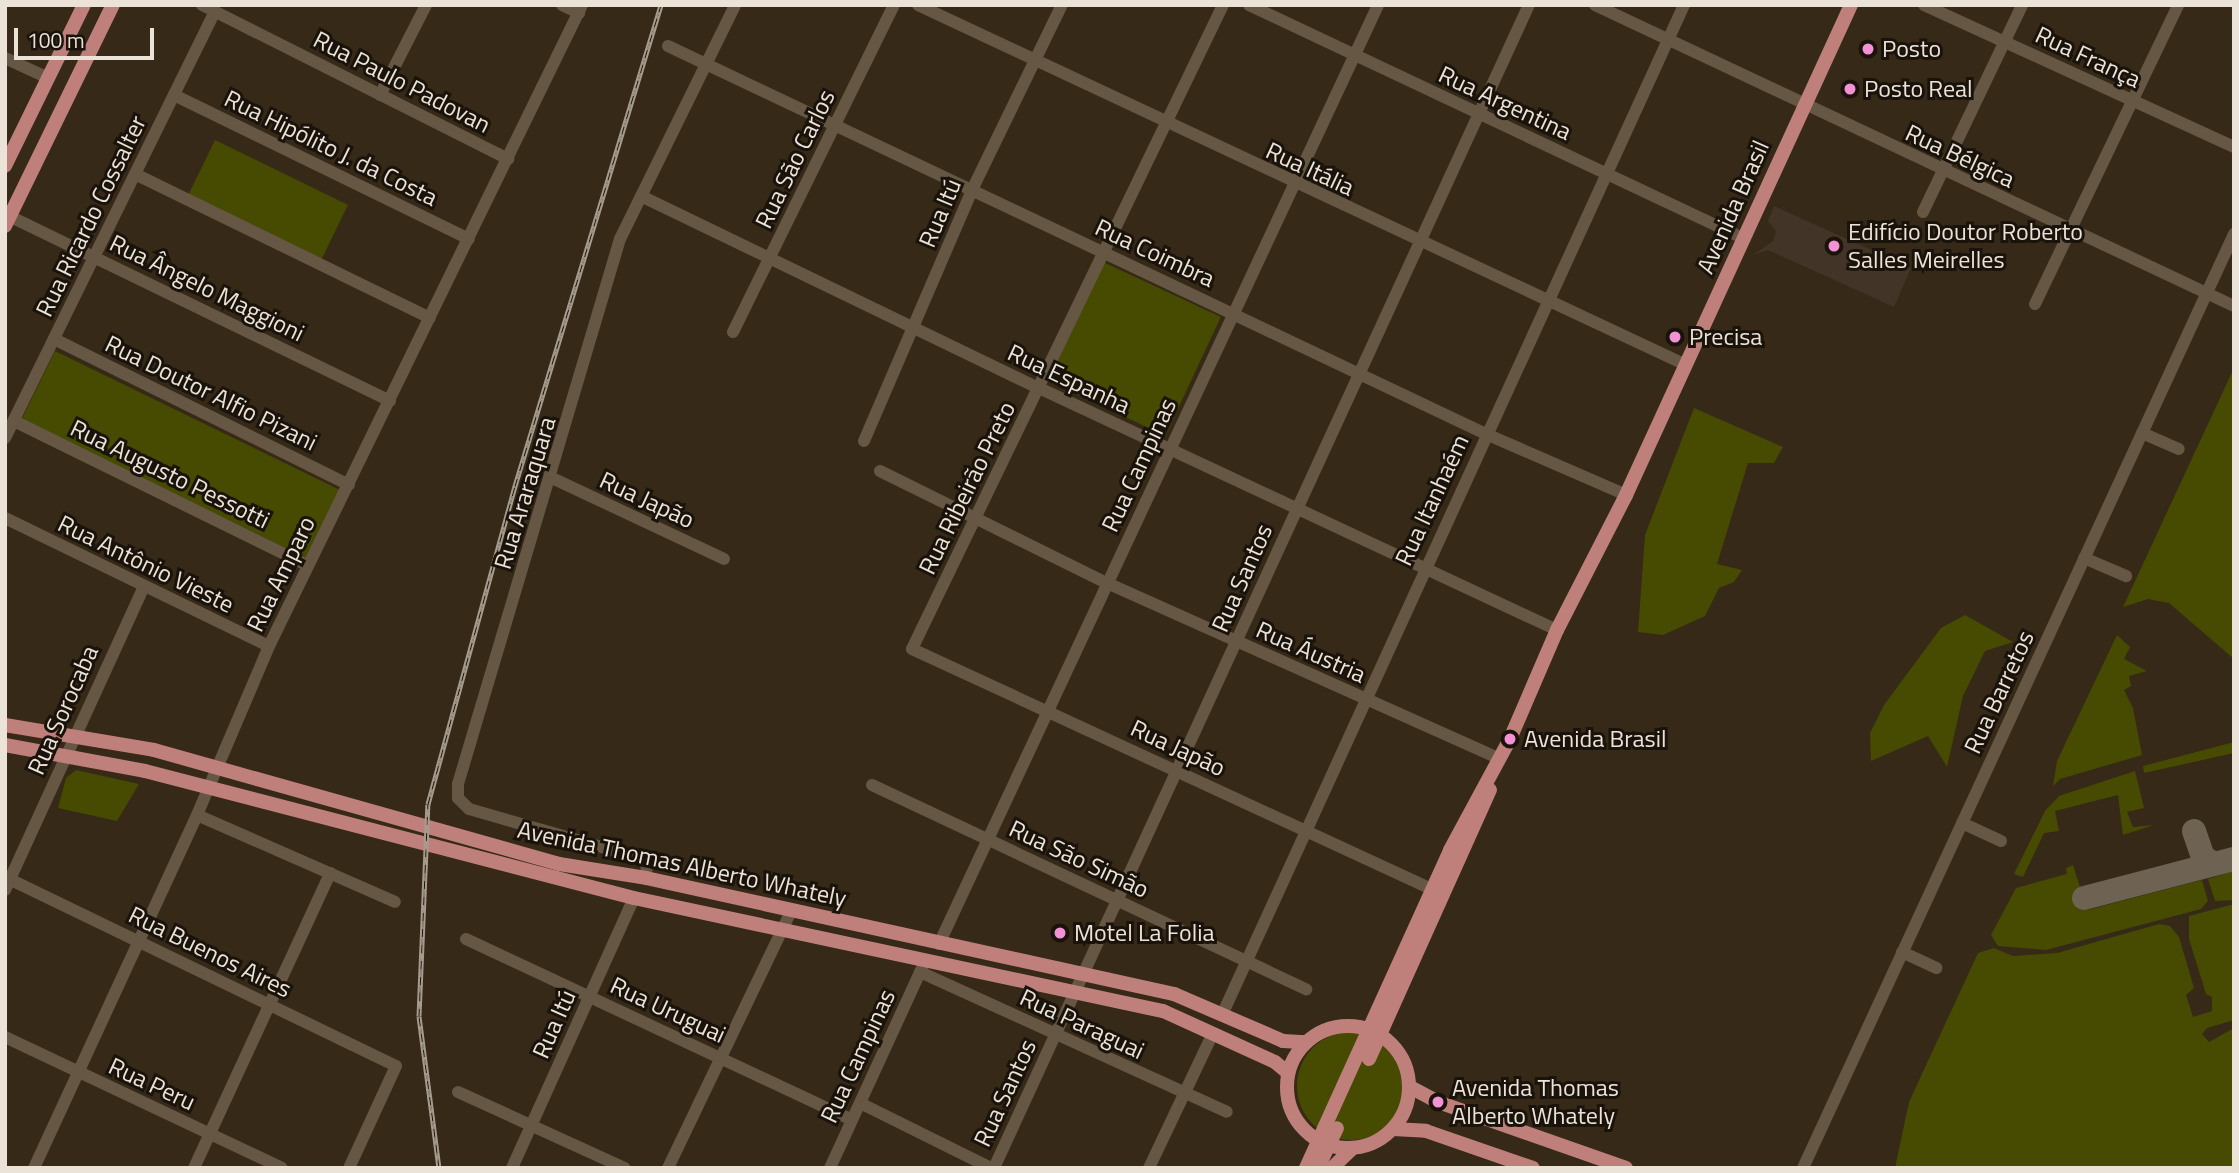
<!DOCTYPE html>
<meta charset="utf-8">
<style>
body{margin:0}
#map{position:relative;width:2239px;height:1173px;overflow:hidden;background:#362917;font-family:"Titillium Web",sans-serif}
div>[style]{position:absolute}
.education>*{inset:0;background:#423427}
.green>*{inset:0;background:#464b01;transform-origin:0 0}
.round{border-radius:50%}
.taxiway>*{height:24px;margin:-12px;padding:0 12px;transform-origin:12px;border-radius:12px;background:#6e6252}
.minor>*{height:12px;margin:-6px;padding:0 6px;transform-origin:6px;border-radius:6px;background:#655743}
.major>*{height:14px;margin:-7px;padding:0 7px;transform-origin:7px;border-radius:7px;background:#bf807b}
.major>.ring{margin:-7px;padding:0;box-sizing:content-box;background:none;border:14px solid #bf807b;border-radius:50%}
.rail>*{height:5px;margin-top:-2.5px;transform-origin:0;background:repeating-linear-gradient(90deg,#19130b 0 8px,#a69c8e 0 16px);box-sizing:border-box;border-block:2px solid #a69c8e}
.dots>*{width:19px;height:19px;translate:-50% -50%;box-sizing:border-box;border:4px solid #19130b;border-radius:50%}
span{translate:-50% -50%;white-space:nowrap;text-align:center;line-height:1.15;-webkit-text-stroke:6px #19130b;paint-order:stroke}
.poi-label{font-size:24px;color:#ece3d8}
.left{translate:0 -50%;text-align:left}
.street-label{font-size:24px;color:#ece3d8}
.frame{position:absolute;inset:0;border:7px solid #ece3d8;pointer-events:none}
.scale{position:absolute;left:14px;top:28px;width:140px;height:32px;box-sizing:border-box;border:4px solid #ece3d8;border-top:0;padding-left:9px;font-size:21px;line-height:24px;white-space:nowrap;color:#ece3d8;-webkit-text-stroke:5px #19130b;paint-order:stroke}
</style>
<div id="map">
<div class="education">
<i style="clip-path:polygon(1774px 206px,1911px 268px,1894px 307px,1768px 250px,1753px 255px,1773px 241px,1776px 231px,1768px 221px)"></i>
</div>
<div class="green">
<i style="left:215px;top:140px;width:148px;height:67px;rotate:26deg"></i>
<i style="left:1103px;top:262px;width:130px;height:131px;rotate:25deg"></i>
<i style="left:55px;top:351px;width:317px;height:76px;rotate:26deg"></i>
<i style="clip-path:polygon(2234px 368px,2234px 659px,2169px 603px,2148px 599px,2123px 607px)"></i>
<i style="clip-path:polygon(1694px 408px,1783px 447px,1774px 463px,1748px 463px,1717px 564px,1742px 570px,1734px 582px,1719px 588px,1705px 616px,1663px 635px,1638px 632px,1645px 535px)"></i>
<i style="clip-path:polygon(1965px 615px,2013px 642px,1985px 651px,1963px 696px,1947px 767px,1928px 736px,1871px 761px,1870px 733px,1884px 705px,1941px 628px)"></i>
<i style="clip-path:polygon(2117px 635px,2130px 647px,2124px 659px,2147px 671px,2129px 676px,2131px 686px,2124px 690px,2133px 708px,2142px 755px,2060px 779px,2053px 786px,2057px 761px)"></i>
<i style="clip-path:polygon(2234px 742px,2234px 753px,2144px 773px,2143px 766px)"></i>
<i style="clip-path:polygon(76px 770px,139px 784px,117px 821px,58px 808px,66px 778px)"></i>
<i style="clip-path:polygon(2135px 771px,2144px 808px,2127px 812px,2133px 827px,2154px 825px,2123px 835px,2118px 795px,2055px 811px,2059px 831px,2044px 833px,2023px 877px,2014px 874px,2045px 811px,2059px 796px)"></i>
<i style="clip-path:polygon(2073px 865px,2087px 910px,2202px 880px,2208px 901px,2201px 909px,2046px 950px,1998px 946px,1991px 935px,2016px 888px,2067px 874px,2066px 868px)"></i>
<i style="clip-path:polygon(2234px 871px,2234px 900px,2215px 901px,2208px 879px)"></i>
<i style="clip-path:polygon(2234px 904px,2234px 1020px,2207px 1028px,2202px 1034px,2209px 1042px,2234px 1028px,2234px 1168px,1895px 1168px,1909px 1102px,1978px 953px,1994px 948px,2013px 956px,2057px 953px,2159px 924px,2170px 926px,2179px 937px,2194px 988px,2186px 995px,2193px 1017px,2212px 1011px,2212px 997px,2206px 994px,2189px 939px,2189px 916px)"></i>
<i class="round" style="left:1297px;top:1032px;width:108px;height:108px"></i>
</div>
<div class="taxiway">
<i style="left:2194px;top:831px;width:28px;rotate:71deg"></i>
<i style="left:2203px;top:857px;width:13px;rotate:32deg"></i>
<i style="left:2084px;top:898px;width:155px;rotate:-14.6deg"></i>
</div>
<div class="minor">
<i style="left:202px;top:5px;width:343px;rotate:26.7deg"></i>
<i style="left:562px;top:5px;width:19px;rotate:25deg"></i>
<i style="left:918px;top:5px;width:848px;rotate:25.11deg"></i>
<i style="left:1223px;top:5px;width:715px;rotate:115.78deg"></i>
<i style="left:912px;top:649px;width:565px;rotate:24.8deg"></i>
<i style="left:1249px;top:5px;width:548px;rotate:25.26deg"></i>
<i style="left:1595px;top:5px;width:706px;rotate:25.22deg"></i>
<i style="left:1924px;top:5px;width:341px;rotate:24.6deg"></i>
<i style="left:668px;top:46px;width:905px;rotate:25.38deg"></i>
<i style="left:1486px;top:434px;width:153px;rotate:23.5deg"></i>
<i style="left:5px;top:58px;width:47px;rotate:24.9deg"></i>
<i style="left:174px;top:95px;width:328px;rotate:26deg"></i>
<i style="left:380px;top:95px;width:101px;rotate:-62.9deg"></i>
<i style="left:135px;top:174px;width:328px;rotate:26deg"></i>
<i style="left:641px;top:196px;width:442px;rotate:25.8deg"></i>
<i style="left:1039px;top:388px;width:572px;rotate:25.04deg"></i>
<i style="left:1923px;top:212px;width:229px;rotate:-64.4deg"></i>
<i style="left:5px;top:214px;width:428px;rotate:25.9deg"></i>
<i style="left:2035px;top:304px;width:331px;rotate:-64.4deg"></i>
<i style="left:733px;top:332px;width:364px;rotate:-63.8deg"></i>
<i style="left:54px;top:339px;width:329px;rotate:26.3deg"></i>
<i style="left:14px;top:421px;width:326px;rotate:26.2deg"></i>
<i style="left:2142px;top:433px;width:40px;rotate:23.4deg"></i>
<i style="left:5px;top:438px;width:475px;rotate:-63.8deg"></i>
<i style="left:864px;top:441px;width:273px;rotate:-66.7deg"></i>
<i style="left:972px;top:190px;width:206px;rotate:-64.1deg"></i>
<i style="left:880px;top:471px;width:253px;rotate:26.3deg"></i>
<i style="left:1107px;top:583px;width:429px;rotate:24.1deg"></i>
<i style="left:552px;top:478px;width:190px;rotate:25.2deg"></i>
<i style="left:5px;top:518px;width:293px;rotate:25.9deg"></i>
<i style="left:2084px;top:558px;width:46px;rotate:23.2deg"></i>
<i style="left:872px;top:785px;width:480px;rotate:25.2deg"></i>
<i style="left:197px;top:815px;width:216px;rotate:23.7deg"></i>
<i style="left:1962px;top:823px;width:43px;rotate:24.8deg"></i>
<i style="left:5px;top:877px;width:434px;rotate:25.8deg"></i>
<i style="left:396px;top:1066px;width:112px;rotate:114.7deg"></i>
<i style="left:646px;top:878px;width:18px;rotate:-87deg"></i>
<i style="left:647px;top:860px;width:185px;rotate:-164deg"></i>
<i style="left:469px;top:809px;width:16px;rotate:-135deg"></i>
<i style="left:458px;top:798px;width:14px;rotate:-90deg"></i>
<i style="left:458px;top:784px;width:569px;rotate:-73.45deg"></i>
<i style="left:620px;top:239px;width:261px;rotate:-63.8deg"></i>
<i style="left:5px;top:890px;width:333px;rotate:-65.4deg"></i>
<i style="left:466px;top:939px;width:426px;rotate:25.1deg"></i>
<i style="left:939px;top:944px;width:1037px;rotate:-64.94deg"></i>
<i style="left:1902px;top:952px;width:38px;rotate:25deg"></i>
<i style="left:920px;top:972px;width:337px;rotate:24.5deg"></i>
<i style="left:1222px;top:1015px;width:1111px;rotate:-65.42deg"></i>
<i style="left:5px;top:1037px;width:306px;rotate:25.3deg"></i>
<i style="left:458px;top:1092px;width:183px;rotate:24.5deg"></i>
<i style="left:860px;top:1103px;width:146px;rotate:26.4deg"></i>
<i style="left:34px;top:1168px;width:389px;rotate:-65.2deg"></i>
<i style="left:197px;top:815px;width:184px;rotate:-66.9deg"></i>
<i style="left:269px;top:646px;width:713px;rotate:-63.97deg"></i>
<i style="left:194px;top:1168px;width:325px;rotate:-65.2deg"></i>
<i style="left:512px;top:1168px;width:296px;rotate:-65.7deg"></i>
<i style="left:668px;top:1168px;width:285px;rotate:-64.4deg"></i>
<i style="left:830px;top:1168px;width:222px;rotate:-65.3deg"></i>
<i style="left:994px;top:1168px;width:1280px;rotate:-65.3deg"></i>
<i style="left:1149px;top:1168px;width:149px;rotate:-64.6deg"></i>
<i style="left:1803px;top:1168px;width:1029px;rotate:-65.23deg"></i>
</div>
<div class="major">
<i style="left:5px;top:166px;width:179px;rotate:-63.9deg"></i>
<i style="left:5px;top:226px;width:246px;rotate:-64deg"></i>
<i style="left:5px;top:725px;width:151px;rotate:9.5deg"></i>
<i style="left:154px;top:750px;width:421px;rotate:15.7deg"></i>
<i style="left:559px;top:864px;width:88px;rotate:9.1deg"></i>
<i style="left:646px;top:878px;width:541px;rotate:12.39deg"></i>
<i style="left:1174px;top:994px;width:119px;rotate:23.3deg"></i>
<i style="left:1283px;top:1041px;width:22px;rotate:3deg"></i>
<i style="left:5px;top:745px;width:142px;rotate:10.5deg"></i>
<i style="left:145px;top:771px;width:505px;rotate:14.56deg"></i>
<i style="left:634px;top:898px;width:541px;rotate:12.06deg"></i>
<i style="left:1163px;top:1011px;width:123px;rotate:24.5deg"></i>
<i style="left:1275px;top:1062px;width:17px;rotate:40deg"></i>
<i class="ring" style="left:1287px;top:1026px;width:108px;height:108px"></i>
<i style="left:1369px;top:1059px;width:295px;rotate:-65.8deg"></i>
<i style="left:1410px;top:1087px;width:32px;rotate:28deg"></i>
<i style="left:1438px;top:1102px;width:199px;rotate:19.3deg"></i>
<i style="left:1393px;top:1129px;width:33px;rotate:3deg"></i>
<i style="left:1426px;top:1131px;width:113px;rotate:19.1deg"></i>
<i style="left:1306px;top:1168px;width:349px;rotate:-65.6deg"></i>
<i style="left:1450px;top:850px;width:126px;rotate:-61.6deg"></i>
<i style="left:1510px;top:739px;width:119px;rotate:-66.7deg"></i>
<i style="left:1557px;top:630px;width:152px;rotate:-62.9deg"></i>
<i style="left:1626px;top:495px;width:539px;rotate:-65.34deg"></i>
<i style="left:1318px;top:1168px;width:44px;rotate:-64.6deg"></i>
<i style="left:1332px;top:1168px;width:29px;rotate:-44deg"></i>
</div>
<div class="rail">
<i style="left:439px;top:1168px;width:153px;rotate:-97.5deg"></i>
<i style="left:419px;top:1016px;width:212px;rotate:-87.6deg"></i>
<i style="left:428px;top:804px;width:330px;rotate:-74.7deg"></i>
<i style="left:515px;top:486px;width:503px;rotate:-73.12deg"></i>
</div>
<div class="dots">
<i style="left:1868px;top:49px;background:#f391d5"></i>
<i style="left:1850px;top:89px;background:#f391d5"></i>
<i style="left:1834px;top:246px;background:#f391d5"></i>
<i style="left:1675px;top:337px;background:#f391d5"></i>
<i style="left:1510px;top:739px;background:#f391d5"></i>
<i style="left:1060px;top:933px;background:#f391d5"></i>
<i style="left:1438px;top:1102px;background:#f391d5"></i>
</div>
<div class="poi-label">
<span class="left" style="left:1882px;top:49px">Posto</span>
<span class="left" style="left:1864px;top:89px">Posto Real</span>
<span class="left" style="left:1848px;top:246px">Edifício Doutor Roberto<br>Salles Meirelles</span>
<span class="left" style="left:1689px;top:337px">Precisa</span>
<span class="left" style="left:1524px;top:739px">Avenida Brasil</span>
<span class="left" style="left:1074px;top:933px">Motel La Folia</span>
<span class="left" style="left:1452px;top:1102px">Avenida Thomas<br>Alberto Whately</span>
</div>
<div class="street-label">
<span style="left:2088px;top:57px;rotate:25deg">Rua França</span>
<span style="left:402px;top:82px;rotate:27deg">Rua Paulo Padovan</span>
<span style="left:1505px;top:103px;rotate:25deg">Rua Argentina</span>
<span style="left:331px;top:148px;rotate:26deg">Rua Hipólito J. da Costa</span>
<span style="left:1960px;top:156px;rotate:25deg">Rua Bélgica</span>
<span style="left:795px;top:159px;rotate:-64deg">Rua São Carlos</span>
<span style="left:1310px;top:169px;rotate:25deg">Rua Itália</span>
<span style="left:1733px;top:207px;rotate:-66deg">Avenida Brasil</span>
<span style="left:940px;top:213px;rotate:-67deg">Rua Itú</span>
<span style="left:91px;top:216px;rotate:-64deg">Rua Ricardo Cossalter</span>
<span style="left:1155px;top:253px;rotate:25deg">Rua Coimbra</span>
<span style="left:207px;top:288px;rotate:26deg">Rua Ângelo Maggioni</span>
<span style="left:1069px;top:379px;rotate:25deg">Rua Espanha</span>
<span style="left:211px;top:393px;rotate:26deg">Rua Doutor Alfio Pizani</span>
<span style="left:1139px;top:465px;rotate:-65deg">Rua Campinas</span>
<span style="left:170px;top:474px;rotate:26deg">Rua Augusto Pessotti</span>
<span style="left:967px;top:488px;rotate:-64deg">Rua Ribeirão Preto</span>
<span style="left:525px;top:493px;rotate:-73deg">Rua Araraquara</span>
<span style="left:647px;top:500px;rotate:25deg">Rua Japão</span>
<span style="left:1432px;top:500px;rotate:-65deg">Rua Itanhaém</span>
<span style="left:146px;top:564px;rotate:26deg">Rua Antônio Vieste</span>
<span style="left:281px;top:574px;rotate:-64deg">Rua Amparo</span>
<span style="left:1242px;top:578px;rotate:-66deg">Rua Santos</span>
<span style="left:1311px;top:652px;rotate:24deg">Rua Áustria</span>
<span style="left:1999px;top:692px;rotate:-65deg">Rua Barretos</span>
<span style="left:63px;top:710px;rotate:-66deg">Rua Sorocaba</span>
<span style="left:1178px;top:748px;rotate:25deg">Rua Japão</span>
<span style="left:1079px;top:859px;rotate:25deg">Rua São Simão</span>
<span style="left:682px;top:864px;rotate:12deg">Avenida Thomas Alberto Whately</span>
<span style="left:210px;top:952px;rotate:26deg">Rua Buenos Aires</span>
<span style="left:668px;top:1010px;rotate:25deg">Rua Uruguai</span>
<span style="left:554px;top:1024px;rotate:-66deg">Rua Itú</span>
<span style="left:1082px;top:1024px;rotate:25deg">Rua Paraguai</span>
<span style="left:858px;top:1056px;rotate:-65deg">Rua Campinas</span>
<span style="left:152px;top:1084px;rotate:25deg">Rua Peru</span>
<span style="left:1005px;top:1093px;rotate:-65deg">Rua Santos</span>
</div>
<div class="frame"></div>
<div class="scale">100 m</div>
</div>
